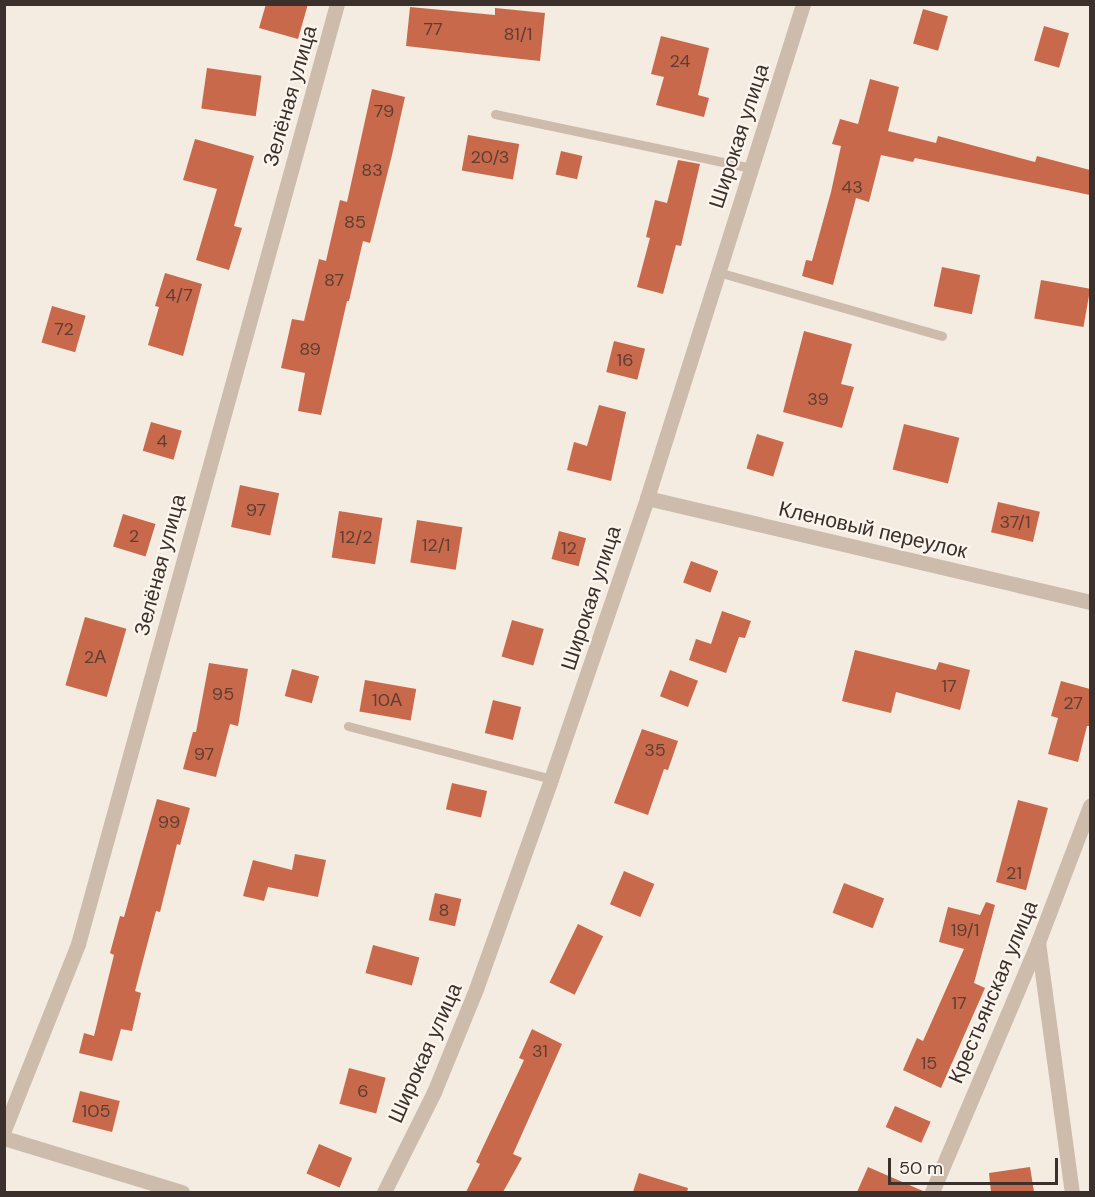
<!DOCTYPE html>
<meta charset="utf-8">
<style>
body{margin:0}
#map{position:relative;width:1095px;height:1197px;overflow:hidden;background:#f4ebe1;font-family:"DM Sans",sans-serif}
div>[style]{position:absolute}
.building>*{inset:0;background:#c8694b;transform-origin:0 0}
.service>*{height:9px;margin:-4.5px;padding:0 4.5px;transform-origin:4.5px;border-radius:4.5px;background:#cdbbac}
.minor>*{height:15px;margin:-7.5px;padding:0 7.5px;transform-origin:7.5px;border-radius:7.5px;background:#cdbbac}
span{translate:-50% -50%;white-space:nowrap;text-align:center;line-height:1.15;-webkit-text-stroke:4.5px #fbf5ee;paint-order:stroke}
.number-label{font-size:18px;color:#5e3e33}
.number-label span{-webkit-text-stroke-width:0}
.street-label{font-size:21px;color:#3b302b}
.frame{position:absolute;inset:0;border:6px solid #3b302b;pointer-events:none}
.scale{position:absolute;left:888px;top:1158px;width:170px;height:27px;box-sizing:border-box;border:3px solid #3b302b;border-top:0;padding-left:8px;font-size:18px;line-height:21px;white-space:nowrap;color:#3b302b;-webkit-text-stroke:4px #fbf5ee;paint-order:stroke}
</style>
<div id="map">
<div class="building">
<i style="clip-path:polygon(266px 4px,308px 4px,298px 39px,259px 28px)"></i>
<i style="clip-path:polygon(410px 7px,495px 15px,495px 8px,545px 13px,540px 61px,406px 46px)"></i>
<i style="left:923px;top:9px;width:26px;height:36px;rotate:16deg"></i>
<i style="left:1044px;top:26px;width:26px;height:36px;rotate:16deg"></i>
<i style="clip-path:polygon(661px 36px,709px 48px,698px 95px,709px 98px,704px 117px,656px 105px,664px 77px,651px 74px)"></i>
<i style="left:207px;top:68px;width:55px;height:41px;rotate:8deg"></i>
<i style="clip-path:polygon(870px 79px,899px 87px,888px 131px,936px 143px,938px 136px,1035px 162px,1037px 156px,1090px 170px,1090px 195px,915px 158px,913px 162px,881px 155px,869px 202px,856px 198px,833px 285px,802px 276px,806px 260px,812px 261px,831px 192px,841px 146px,832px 144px,840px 119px,858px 124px)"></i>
<i style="clip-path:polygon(372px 89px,405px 97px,392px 155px,370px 243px,363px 241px,349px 301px,347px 301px,321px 415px,298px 411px,305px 373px,281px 368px,292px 319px,304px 321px,319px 259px,326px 261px,340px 200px,347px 202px)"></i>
<i style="left:468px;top:135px;width:52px;height:36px;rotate:10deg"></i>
<i style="clip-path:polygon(195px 139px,254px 156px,234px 226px,242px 228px,229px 270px,196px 260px,217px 189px,183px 180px)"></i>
<i style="left:561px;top:151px;width:22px;height:24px;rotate:13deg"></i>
<i style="clip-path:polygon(678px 160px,700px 164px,681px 246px,676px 245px,663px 294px,637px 287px,650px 238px,646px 237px,655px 200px,667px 203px)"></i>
<i style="left:942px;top:267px;width:39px;height:40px;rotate:12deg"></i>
<i style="clip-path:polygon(165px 273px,202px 284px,183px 356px,148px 345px,159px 307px,155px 306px)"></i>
<i style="left:1041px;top:280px;width:50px;height:39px;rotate:10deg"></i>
<i style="left:52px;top:306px;width:35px;height:38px;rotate:16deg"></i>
<i style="clip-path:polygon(804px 331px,852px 344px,841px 384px,854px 387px,842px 428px,783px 412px)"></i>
<i style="left:614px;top:341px;width:32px;height:32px;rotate:14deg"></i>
<i style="clip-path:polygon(599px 405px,626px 412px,611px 481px,567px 470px,574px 442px,587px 446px)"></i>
<i style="left:151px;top:422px;width:32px;height:30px;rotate:16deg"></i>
<i style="left:904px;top:424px;width:57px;height:47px;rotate:14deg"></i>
<i style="left:757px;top:434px;width:28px;height:36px;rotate:17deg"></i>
<i style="left:240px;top:485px;width:40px;height:43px;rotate:12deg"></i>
<i style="left:998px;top:502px;width:43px;height:31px;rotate:13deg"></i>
<i style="left:339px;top:511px;width:44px;height:47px;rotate:9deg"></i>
<i style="left:123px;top:514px;width:34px;height:34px;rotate:17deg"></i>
<i style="left:417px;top:520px;width:46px;height:43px;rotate:9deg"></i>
<i style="left:559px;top:531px;width:28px;height:29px;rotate:15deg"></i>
<i style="left:691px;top:561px;width:29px;height:23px;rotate:20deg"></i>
<i style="clip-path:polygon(722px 611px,751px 621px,745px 638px,739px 637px,726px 673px,689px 660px,696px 639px,711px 644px)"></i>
<i style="left:85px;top:617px;width:43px;height:71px;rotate:16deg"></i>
<i style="left:512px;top:620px;width:33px;height:38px;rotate:16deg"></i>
<i style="clip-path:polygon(855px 650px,936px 670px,939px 662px,970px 670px,960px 710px,896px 692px,891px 713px,842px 701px)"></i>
<i style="clip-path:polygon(209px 663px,248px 669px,238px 726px,230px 724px,216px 777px,183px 769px,193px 732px,196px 732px)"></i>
<i style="left:292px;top:669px;width:28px;height:28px;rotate:15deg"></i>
<i style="left:670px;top:670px;width:30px;height:28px;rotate:21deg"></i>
<i style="left:365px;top:680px;width:52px;height:32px;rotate:10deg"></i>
<i style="clip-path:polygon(1061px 681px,1090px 689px,1090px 726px,1087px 726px,1078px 762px,1048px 754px,1058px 718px,1051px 716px)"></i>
<i style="left:493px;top:700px;width:29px;height:34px;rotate:14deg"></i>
<i style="clip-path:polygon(642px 729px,678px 741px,668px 770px,664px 769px,648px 815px,614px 803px)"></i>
<i style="left:452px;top:783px;width:36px;height:27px;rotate:13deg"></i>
<i style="clip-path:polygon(157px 799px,190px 808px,180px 845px,177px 844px,160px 912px,156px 911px,135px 991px,141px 993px,132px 1031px,121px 1029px,112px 1061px,79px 1053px,84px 1033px,94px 1036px,114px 955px,110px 953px,120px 916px,124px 917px)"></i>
<i style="left:1018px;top:800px;width:31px;height:85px;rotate:15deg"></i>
<i style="clip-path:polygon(295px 854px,326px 860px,318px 897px,268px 887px,264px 901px,243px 896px,253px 860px,292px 870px)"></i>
<i style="left:624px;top:871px;width:33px;height:36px;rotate:23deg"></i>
<i style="left:844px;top:883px;width:43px;height:32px;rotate:21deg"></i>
<i style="left:435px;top:893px;width:27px;height:28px;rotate:13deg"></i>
<i style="clip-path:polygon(986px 902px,995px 905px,974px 983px,985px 988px,941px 1088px,903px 1070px,917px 1038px,923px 1041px,964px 949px,939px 942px,948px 907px,980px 915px)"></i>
<i style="left:578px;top:924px;width:28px;height:65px;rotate:26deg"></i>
<i style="left:373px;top:945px;width:48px;height:29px;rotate:15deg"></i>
<i style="clip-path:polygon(532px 1029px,562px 1044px,513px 1154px,522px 1158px,503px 1192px,466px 1192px,480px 1164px,476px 1162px,524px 1060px,519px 1058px)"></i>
<i style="left:349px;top:1068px;width:38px;height:37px;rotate:15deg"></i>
<i style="left:80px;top:1091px;width:41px;height:32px;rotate:14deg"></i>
<i style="left:895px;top:1106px;width:39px;height:23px;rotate:24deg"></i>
<i style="left:319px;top:1144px;width:36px;height:32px;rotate:23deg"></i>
<i style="clip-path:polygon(868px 1167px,923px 1191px,922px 1192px,857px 1192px)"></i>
<i style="clip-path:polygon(1030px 1167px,1034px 1192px,991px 1192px,989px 1173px)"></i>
<i style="clip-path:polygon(639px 1173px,688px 1188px,687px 1192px,633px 1192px)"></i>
</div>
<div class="service">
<i style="left:495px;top:114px;width:262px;rotate:11.9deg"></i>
<i style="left:718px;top:272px;width:233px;rotate:15.9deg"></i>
<i style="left:348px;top:726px;width:210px;rotate:14.6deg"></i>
</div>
<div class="minor">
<i style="left:647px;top:498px;width:455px;rotate:13.2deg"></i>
<i style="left:1038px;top:942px;width:252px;rotate:82.3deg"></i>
<i style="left:4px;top:1130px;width:200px;rotate:-68.3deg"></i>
<i style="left:78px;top:944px;width:975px;rotate:-74.6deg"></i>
<i style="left:4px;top:1138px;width:186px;rotate:16.9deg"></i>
<i style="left:384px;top:1192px;width:112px;rotate:-63.4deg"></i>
<i style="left:434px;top:1092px;width:111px;rotate:-67.8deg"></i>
<i style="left:476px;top:989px;width:223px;rotate:-70.3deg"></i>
<i style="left:551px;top:779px;width:297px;rotate:-71.1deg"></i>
<i style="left:647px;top:498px;width:518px;rotate:-72.47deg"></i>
<i style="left:932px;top:1192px;width:272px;rotate:-67deg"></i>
<i style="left:1038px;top:942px;width:146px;rotate:-69.1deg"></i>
</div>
<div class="number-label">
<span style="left:433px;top:29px">77</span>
<span style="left:518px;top:34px">81/1</span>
<span style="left:680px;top:61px">24</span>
<span style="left:384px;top:111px">79</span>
<span style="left:490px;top:157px">20/3</span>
<span style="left:372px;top:170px">83</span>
<span style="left:852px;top:187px">43</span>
<span style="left:355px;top:222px">85</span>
<span style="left:334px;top:280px">87</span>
<span style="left:179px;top:295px">4/7</span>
<span style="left:64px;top:329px">72</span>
<span style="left:310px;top:349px">89</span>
<span style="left:625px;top:360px">16</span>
<span style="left:818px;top:399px">39</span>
<span style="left:162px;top:441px">4</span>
<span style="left:256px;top:510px">97</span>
<span style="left:1015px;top:522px">37/1</span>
<span style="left:134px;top:536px">2</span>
<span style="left:356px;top:537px">12/2</span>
<span style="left:436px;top:545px">12/1</span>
<span style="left:569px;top:548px">12</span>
<span style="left:95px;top:657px">2А</span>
<span style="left:949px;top:686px">17</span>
<span style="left:223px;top:694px">95</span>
<span style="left:387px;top:700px">10А</span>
<span style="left:1073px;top:703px">27</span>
<span style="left:655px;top:750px">35</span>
<span style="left:204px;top:754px">97</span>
<span style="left:169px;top:822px">99</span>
<span style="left:1014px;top:873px">21</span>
<span style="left:444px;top:910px">8</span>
<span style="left:965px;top:930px">19/1</span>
<span style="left:959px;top:1003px">17</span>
<span style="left:540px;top:1051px">31</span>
<span style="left:929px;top:1063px">15</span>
<span style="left:363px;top:1091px">6</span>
<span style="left:96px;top:1111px">105</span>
</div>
<div class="street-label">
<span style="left:290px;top:96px;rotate:-74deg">Зелёная улица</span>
<span style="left:739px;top:136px;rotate:-72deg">Широкая улица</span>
<span style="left:873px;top:530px;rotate:13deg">Кленовый переулок</span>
<span style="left:160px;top:565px;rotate:-75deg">Зелёная улица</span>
<span style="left:591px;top:598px;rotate:-72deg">Широкая улица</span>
<span style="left:993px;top:992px;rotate:-67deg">Крестьянская улица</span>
<span style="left:425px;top:1053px;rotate:-66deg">Широкая улица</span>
</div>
<div class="frame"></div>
<div class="scale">50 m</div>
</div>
